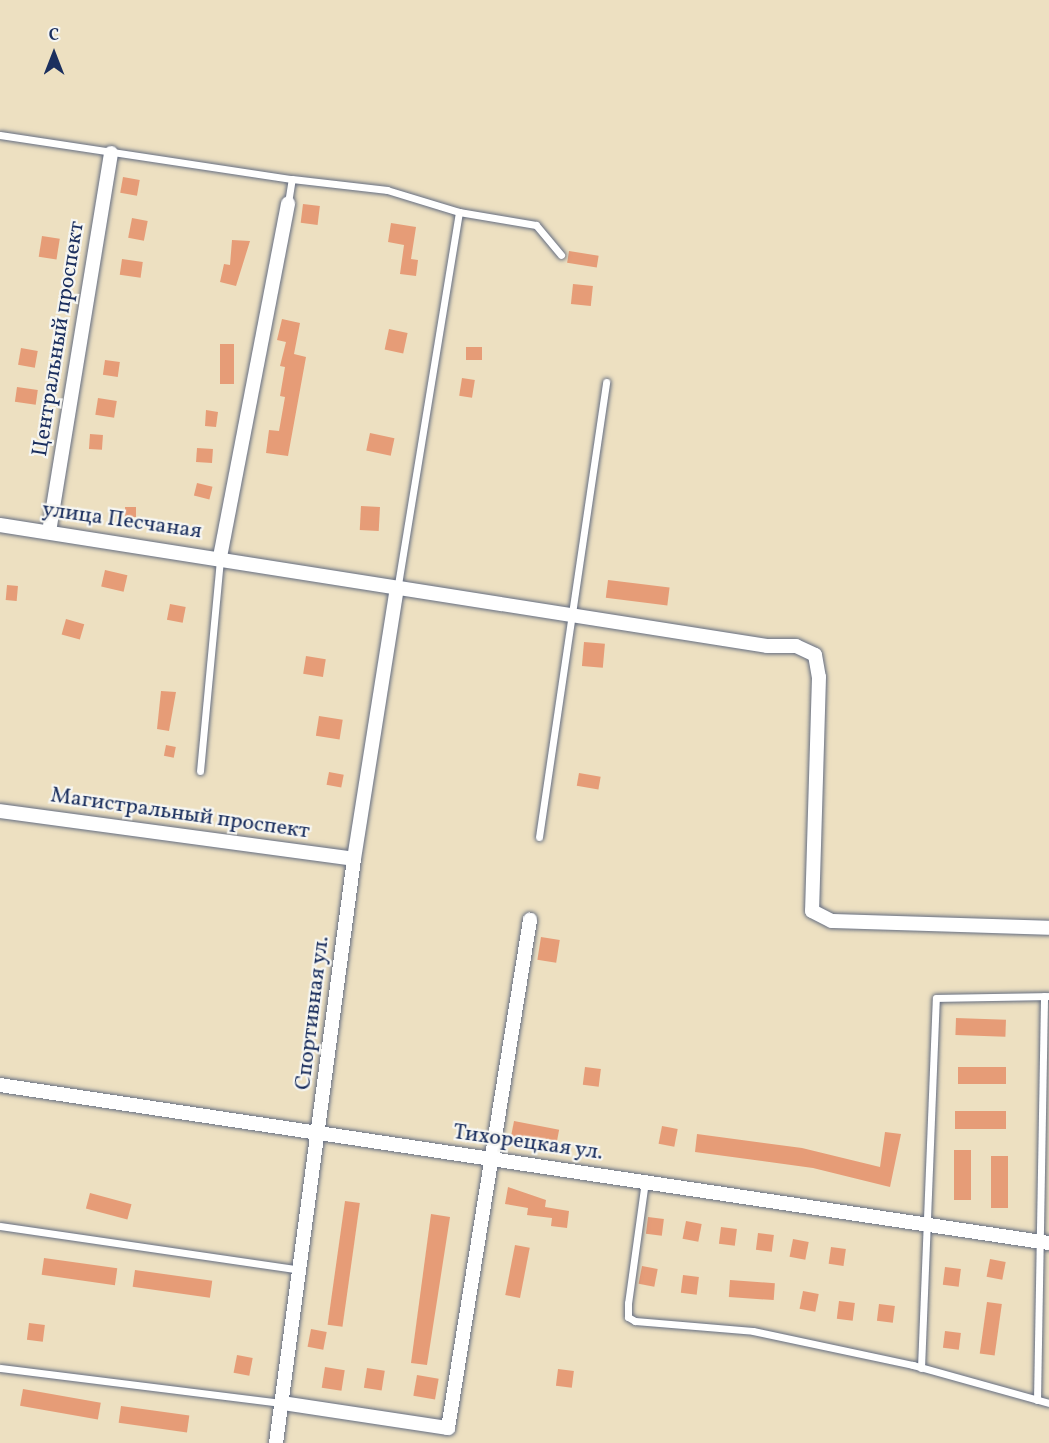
<!DOCTYPE html>
<meta charset="utf-8">
<style>
body{margin:0}
#map{position:relative;width:1049px;height:1443px;overflow:hidden;background:#ede0c1;font-family:Vollkorn,serif}
div>[style]{position:absolute}
.building>*{inset:0;background:#e69c77;transform-origin:0 0}
.roads{filter:drop-shadow(0 0 2px #646d81) drop-shadow(0 0 2px #646d81)}
.lane>*{height:7px;margin:-3.5px;padding:0 3.5px;transform-origin:3.5px;border-radius:3.5px;background:#fff}
.street>*{height:14px;margin:-7px;padding:0 7px;transform-origin:7px;border-radius:7px;background:#fff}
span{translate:-50% -50%;white-space:nowrap;text-align:center;line-height:1.15;-webkit-text-stroke:4.5px #f6f6f2;paint-order:stroke}
.street-label{font-size:22px;color:#1b2f5e}
.north{position:absolute;left:24px;top:24px;width:60px;height:60px;-webkit-text-stroke:4px #f6f6f2;paint-order:stroke;rotate:0deg;font-size:16px;font-weight:700;line-height:24px;text-align:center;color:#1b2f5e}
.north::after{content:'';display:block;margin:auto;width:21px;height:27px;background:#1b2f5e;clip-path:polygon(50% 0,100% 100%,50% 72%,0 100%)}
</style>
<div id="map">
<div class="building">
<i style="left:123px;top:177px;width:17px;height:16px;rotate:10deg"></i>
<i style="left:303px;top:204px;width:17px;height:19px;rotate:7deg"></i>
<i style="left:132px;top:218px;width:16px;height:20px;rotate:11deg"></i>
<i style="clip-path:polygon(391px 223px,416px 227px,411px 259px,418px 260px,416px 276px,400px 274px,404px 245px,388px 242px)"></i>
<i style="left:42px;top:236px;width:18px;height:21px;rotate:9deg"></i>
<i style="clip-path:polygon(232px 240px,250px 241px,236px 286px,220px 282px,224px 264px,230px 265px)"></i>
<i style="left:569px;top:251px;width:30px;height:12px;rotate:9deg"></i>
<i style="left:122px;top:259px;width:21px;height:16px;rotate:8deg"></i>
<i style="left:573px;top:284px;width:20px;height:20px;rotate:6deg"></i>
<i style="clip-path:polygon(282px 319px,300px 323px,294px 354px,306px 357px,288px 456px,266px 453px,269px 430px,279px 431px,285px 397px,280px 396px,285px 367px,280px 366px,286px 342px,277px 340px)"></i>
<i style="left:389px;top:329px;width:19px;height:21px;rotate:12deg"></i>
<i style="left:220px;top:344px;width:14px;height:40px"></i>
<i style="left:466px;top:347px;width:16px;height:13px"></i>
<i style="left:21px;top:348px;width:17px;height:17px;rotate:10deg"></i>
<i style="left:105px;top:360px;width:15px;height:15px;rotate:8deg"></i>
<i style="left:462px;top:378px;width:13px;height:18px;rotate:9deg"></i>
<i style="left:17px;top:387px;width:21px;height:15px;rotate:8deg"></i>
<i style="left:98px;top:398px;width:19px;height:17px;rotate:9deg"></i>
<i style="clip-path:polygon(206px 410px,218px 412px,216px 427px,205px 426px)"></i>
<i style="left:370px;top:433px;width:25px;height:18px;rotate:12deg"></i>
<i style="left:90px;top:434px;width:13px;height:15px;rotate:4deg"></i>
<i style="left:197px;top:448px;width:16px;height:14px;rotate:4deg"></i>
<i style="left:197px;top:483px;width:16px;height:13px;rotate:14deg"></i>
<i style="left:361px;top:506px;width:19px;height:24px;rotate:3deg"></i>
<i style="left:125px;top:507px;width:11px;height:10px"></i>
<i style="left:105px;top:570px;width:23px;height:17px;rotate:13deg"></i>
<i style="left:608px;top:580px;width:62px;height:18px;rotate:7deg"></i>
<i style="left:7px;top:585px;width:11px;height:15px;rotate:5deg"></i>
<i style="left:170px;top:604px;width:16px;height:16px;rotate:11deg"></i>
<i style="left:66px;top:619px;width:19px;height:16px;rotate:16deg"></i>
<i style="left:584px;top:642px;width:21px;height:24px;rotate:5deg"></i>
<i style="left:306px;top:656px;width:20px;height:18px;rotate:9deg"></i>
<i style="clip-path:polygon(161px 691px,176px 692px,169px 731px,157px 729px)"></i>
<i style="left:319px;top:716px;width:24px;height:20px;rotate:9deg"></i>
<i style="left:166px;top:745px;width:10px;height:11px;rotate:11deg"></i>
<i style="left:329px;top:772px;width:15px;height:13px;rotate:11deg"></i>
<i style="left:579px;top:773px;width:22px;height:13px;rotate:10deg"></i>
<i style="left:541px;top:937px;width:19px;height:23px;rotate:9deg"></i>
<i style="left:956px;top:1018px;width:50px;height:17px;rotate:2deg"></i>
<i style="left:585px;top:1067px;width:16px;height:18px;rotate:7deg"></i>
<i style="left:1006px;top:1067px;width:17px;height:48px;rotate:90deg"></i>
<i style="left:955px;top:1111px;width:51px;height:18px"></i>
<i style="left:514px;top:1121px;width:46px;height:18px;rotate:11deg"></i>
<i style="left:662px;top:1126px;width:16px;height:18px;rotate:11deg"></i>
<i style="clip-path:polygon(885px 1132px,901px 1134px,890px 1187px,813px 1168px,695px 1152px,697px 1134px,802px 1148px,880px 1167px)"></i>
<i style="left:954px;top:1150px;width:17px;height:50px"></i>
<i style="left:991px;top:1156px;width:17px;height:52px"></i>
<i style="clip-path:polygon(508px 1187px,546px 1200px,545px 1207px,569px 1211px,567px 1228px,551px 1226px,552px 1218px,527px 1215px,528px 1208px,505px 1204px)"></i>
<i style="left:90px;top:1193px;width:43px;height:16px;rotate:15deg"></i>
<i style="left:345px;top:1201px;width:15px;height:125px;rotate:8deg"></i>
<i style="clip-path:polygon(431px 1214px,450px 1217px,427px 1365px,411px 1363px)"></i>
<i style="left:648px;top:1217px;width:16px;height:17px;rotate:7deg"></i>
<i style="left:686px;top:1221px;width:16px;height:18px;rotate:11deg"></i>
<i style="left:721px;top:1227px;width:16px;height:17px;rotate:7deg"></i>
<i style="left:758px;top:1233px;width:16px;height:17px;rotate:7deg"></i>
<i style="left:793px;top:1239px;width:16px;height:18px;rotate:11deg"></i>
<i style="left:515px;top:1245px;width:15px;height:51px;rotate:11deg"></i>
<i style="left:831px;top:1247px;width:15px;height:17px;rotate:8deg"></i>
<i style="left:44px;top:1258px;width:74px;height:17px;rotate:8deg"></i>
<i style="left:990px;top:1259px;width:16px;height:18px;rotate:11deg"></i>
<i style="left:642px;top:1266px;width:16px;height:18px;rotate:11deg"></i>
<i style="left:945px;top:1267px;width:16px;height:18px;rotate:7deg"></i>
<i style="left:135px;top:1270px;width:78px;height:17px;rotate:8deg"></i>
<i style="left:683px;top:1275px;width:16px;height:18px;rotate:7deg"></i>
<i style="left:730px;top:1280px;width:45px;height:17px;rotate:4deg"></i>
<i style="left:803px;top:1291px;width:16px;height:18px;rotate:11deg"></i>
<i style="left:839px;top:1301px;width:16px;height:18px;rotate:7deg"></i>
<i style="left:987px;top:1302px;width:15px;height:52px;rotate:8deg"></i>
<i style="left:879px;top:1304px;width:16px;height:17px;rotate:7deg"></i>
<i style="left:29px;top:1323px;width:16px;height:17px;rotate:7deg"></i>
<i style="left:311px;top:1329px;width:16px;height:18px;rotate:11deg"></i>
<i style="left:945px;top:1331px;width:16px;height:17px;rotate:7deg"></i>
<i style="left:237px;top:1355px;width:16px;height:18px;rotate:11deg"></i>
<i style="left:325px;top:1367px;width:20px;height:21px;rotate:9deg"></i>
<i style="left:367px;top:1368px;width:18px;height:20px;rotate:9deg"></i>
<i style="left:558px;top:1369px;width:16px;height:17px;rotate:7deg"></i>
<i style="left:417px;top:1375px;width:22px;height:21px;rotate:10deg"></i>
<i style="left:23px;top:1389px;width:79px;height:17px;rotate:10deg"></i>
<i style="left:121px;top:1406px;width:69px;height:17px;rotate:8deg"></i>
</div>
<div class="roads">
<div class="lane">
<i style="left:0;top:135px;width:295px;rotate:8.6deg"></i>
<i style="left:288px;top:203px;width:24px;rotate:-81deg"></i>
<i style="left:292px;top:179px;width:96px;rotate:6.6deg"></i>
<i style="left:387px;top:190px;width:75px;rotate:17deg"></i>
<i style="left:459px;top:212px;width:382px;rotate:99.3deg"></i>
<i style="left:459px;top:212px;width:78px;rotate:9.6deg"></i>
<i style="left:536px;top:225px;width:39px;rotate:50deg"></i>
<i style="left:200px;top:771px;width:213px;rotate:-84.6deg"></i>
<i style="left:539px;top:837px;width:460px;rotate:-81.6deg"></i>
<i style="left:645px;top:1181px;width:123px;rotate:97.9deg"></i>
<i style="left:628px;top:1303px;width:14px;rotate:90deg"></i>
<i style="left:628px;top:1317px;width:8px;rotate:30deg"></i>
<i style="left:635px;top:1321px;width:118px;rotate:4.8deg"></i>
<i style="left:753px;top:1331px;width:164px;rotate:12deg"></i>
<i style="left:913px;top:1365px;width:141px;rotate:15.6deg"></i>
<i style="left:0;top:1226px;width:303px;rotate:8.3deg"></i>
<i style="left:0;top:1368px;width:284px;rotate:7.1deg"></i>
<i style="left:921px;top:1368px;width:370px;rotate:-87.7deg"></i>
<i style="left:936px;top:998px;width:113px;rotate:-1deg"></i>
<i style="left:1037px;top:1400px;width:404px;rotate:-89deg"></i>
</div>
<div class="street">
<i style="left:0;top:525px;width:776px;rotate:8.96deg"></i>
<i style="left:767px;top:646px;width:29px"></i>
<i style="left:796px;top:646px;width:21px;rotate:25deg"></i>
<i style="left:815px;top:655px;width:22px;rotate:80deg"></i>
<i style="left:819px;top:677px;width:234px;rotate:91.7deg"></i>
<i style="left:812px;top:911px;width:22px;rotate:27deg"></i>
<i style="left:832px;top:921px;width:217px;rotate:1.8deg"></i>
<i style="left:49px;top:532px;width:384px;rotate:-80.7deg"></i>
<i style="left:220px;top:557px;width:360px;rotate:-79.1deg"></i>
<i style="left:0;top:811px;width:357px;rotate:7.7deg"></i>
<i style="left:0;top:1085px;width:1061px;rotate:8.57deg"></i>
<i style="left:282px;top:1403px;width:168px;rotate:8.6deg"></i>
<i style="left:448px;top:1428px;width:515px;rotate:-80.83deg"></i>
<i style="left:276px;top:1443px;width:589px;rotate:-82.39deg"></i>
<i style="left:354px;top:859px;width:273px;rotate:-81deg"></i>
</div>
</div>
<div class="street-label">
<span style="left:59px;top:339px;rotate:-81deg">Центральный проспект</span>
<span style="left:122px;top:521px;rotate:8deg">улица Песчаная</span>
<span style="left:180px;top:814px;rotate:8deg">Магистральный проспект</span>
<span style="left:313px;top:1013px;rotate:-83deg">Спортивная ул.</span>
<span style="left:528px;top:1143px;rotate:8deg">Тихорецкая ул.</span>
</div>
<div class="north">С</div>
</div>
